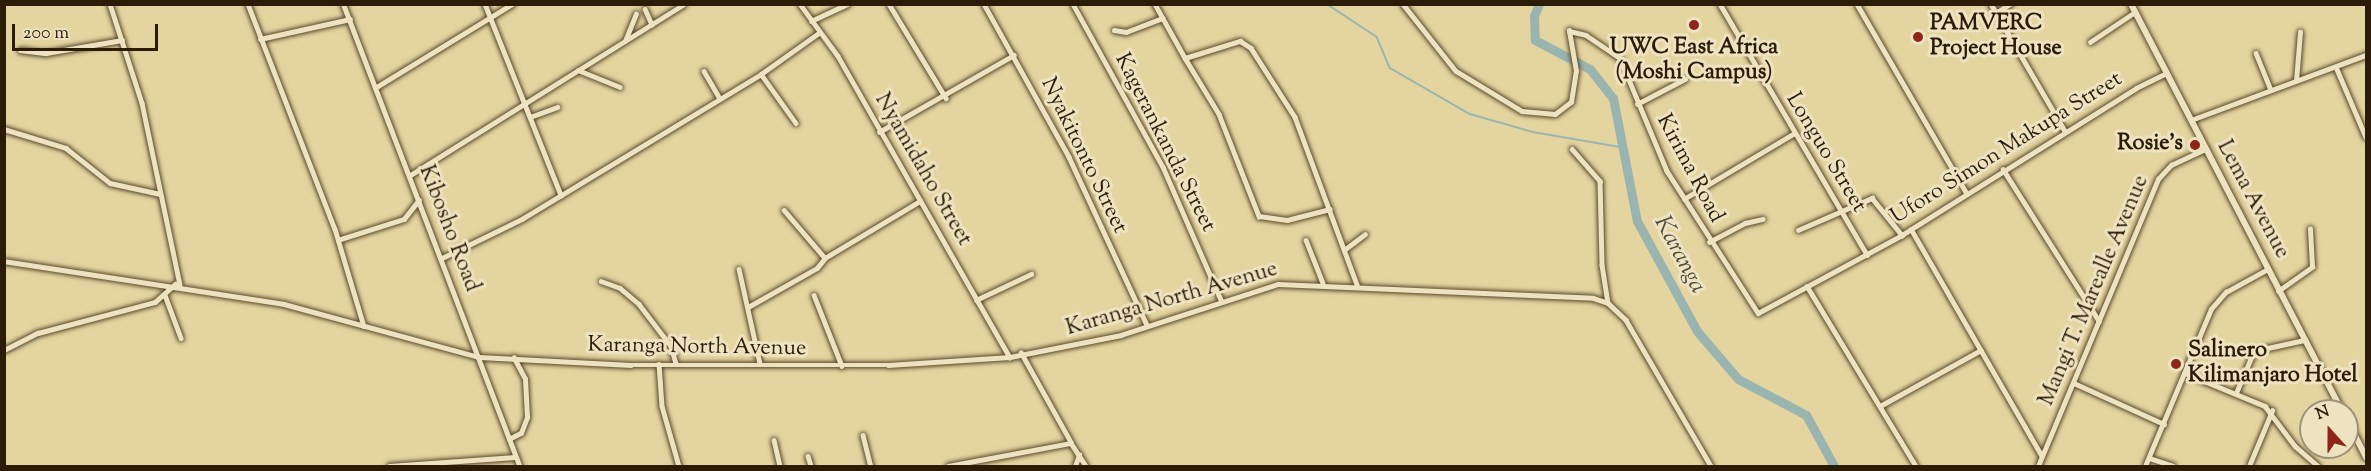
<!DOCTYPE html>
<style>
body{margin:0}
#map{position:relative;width:2371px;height:471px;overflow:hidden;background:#e4d4a0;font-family:"Sorts Mill Goudy",serif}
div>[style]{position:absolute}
.stream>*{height:1.5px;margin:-0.75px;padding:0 0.75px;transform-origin:0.75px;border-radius:0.75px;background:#9ab5b0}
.river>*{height:9px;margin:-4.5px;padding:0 4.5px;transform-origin:4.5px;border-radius:4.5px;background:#9ab5b0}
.roads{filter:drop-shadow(0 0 2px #594a2d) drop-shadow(0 0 2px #594a2d)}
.minor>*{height:4.5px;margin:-2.25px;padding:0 2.25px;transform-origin:2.25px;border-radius:2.25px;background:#ede3c1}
.tertiary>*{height:5px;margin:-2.5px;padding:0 2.5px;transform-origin:2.5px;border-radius:2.5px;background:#ede3c1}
.secondary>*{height:6px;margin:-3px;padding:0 3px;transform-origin:3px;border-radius:3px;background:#ede3c1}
.dots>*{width:16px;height:16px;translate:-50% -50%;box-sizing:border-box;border:3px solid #ede3c1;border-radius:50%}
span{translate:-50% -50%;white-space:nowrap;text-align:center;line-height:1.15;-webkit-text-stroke:6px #ede3c1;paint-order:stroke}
.poi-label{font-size:22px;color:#2b1c07;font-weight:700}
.left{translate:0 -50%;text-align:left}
.right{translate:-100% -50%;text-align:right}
.street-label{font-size:22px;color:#2b1c07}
.water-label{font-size:24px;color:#4c4a3a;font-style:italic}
.frame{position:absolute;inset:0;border:6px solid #2b1c07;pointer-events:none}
.north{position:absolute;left:2299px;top:399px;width:60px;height:60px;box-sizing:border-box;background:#ede3c1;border:2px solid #9f9377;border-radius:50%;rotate:339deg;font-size:16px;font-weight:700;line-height:24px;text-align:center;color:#2b1c07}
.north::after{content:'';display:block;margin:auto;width:21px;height:27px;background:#8f2418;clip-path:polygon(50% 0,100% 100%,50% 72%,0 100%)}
.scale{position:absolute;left:12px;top:24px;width:146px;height:27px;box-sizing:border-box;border:3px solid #2b1c07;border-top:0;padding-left:8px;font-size:18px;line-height:21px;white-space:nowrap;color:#2b1c07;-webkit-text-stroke:4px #ede3c1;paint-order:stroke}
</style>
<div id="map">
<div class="stream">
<i style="left:1327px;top:4px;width:60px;rotate:33.4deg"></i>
<i style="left:1377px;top:37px;width:34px;rotate:67deg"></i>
<i style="left:1390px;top:68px;width:92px;rotate:29.9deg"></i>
<i style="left:1470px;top:114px;width:66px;rotate:15.9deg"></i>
<i style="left:1533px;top:132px;width:88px;rotate:9.8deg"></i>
</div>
<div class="river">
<i style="left:1539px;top:4px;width:13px;rotate:113deg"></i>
<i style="left:1534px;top:16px;width:24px;rotate:88deg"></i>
<i style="left:1535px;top:40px;width:62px;rotate:27.8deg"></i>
<i style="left:1590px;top:69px;width:37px;rotate:52deg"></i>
<i style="left:1613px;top:98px;width:125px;rotate:79deg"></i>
<i style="left:1637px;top:221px;width:125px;rotate:61.4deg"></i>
<i style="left:1697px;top:331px;width:63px;rotate:49.5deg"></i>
<i style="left:1738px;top:379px;width:77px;rotate:27.9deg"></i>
<i style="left:1806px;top:415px;width:58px;rotate:61.2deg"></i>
</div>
<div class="roads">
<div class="minor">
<i style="left:110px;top:4px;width:104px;rotate:72.1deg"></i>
<i style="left:142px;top:103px;width:186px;rotate:78.2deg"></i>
<i style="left:248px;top:4px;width:241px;rotate:68.9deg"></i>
<i style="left:335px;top:229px;width:101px;rotate:73.4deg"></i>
<i style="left:485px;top:4px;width:206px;rotate:68.3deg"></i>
<i style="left:800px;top:4px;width:64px;rotate:53.8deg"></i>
<i style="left:838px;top:56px;width:347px;rotate:60.3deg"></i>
<i style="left:889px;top:4px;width:110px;rotate:58.8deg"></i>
<i style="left:984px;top:4px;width:175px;rotate:60.9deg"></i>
<i style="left:1069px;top:157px;width:185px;rotate:65.1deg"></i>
<i style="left:1073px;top:4px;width:186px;rotate:61.1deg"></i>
<i style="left:1163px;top:167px;width:145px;rotate:66.4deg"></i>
<i style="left:1155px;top:4px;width:62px;rotate:60.9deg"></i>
<i style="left:1185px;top:58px;width:58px;rotate:-17.2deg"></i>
<i style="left:1240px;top:41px;width:13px;rotate:32deg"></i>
<i style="left:1251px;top:48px;width:82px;rotate:57.5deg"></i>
<i style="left:1295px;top:117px;width:179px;rotate:69.7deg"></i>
<i style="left:1403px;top:4px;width:85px;rotate:51.7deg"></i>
<i style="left:1456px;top:71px;width:77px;rotate:31.2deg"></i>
<i style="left:1522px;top:111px;width:33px;rotate:5deg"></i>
<i style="left:1555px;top:114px;width:20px;rotate:-37deg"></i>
<i style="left:1571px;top:102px;width:31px;rotate:-81deg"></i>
<i style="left:1576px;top:71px;width:41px;rotate:-99.9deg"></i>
<i style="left:1569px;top:31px;width:17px;rotate:13deg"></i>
<i style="left:1586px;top:35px;width:41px;rotate:34.1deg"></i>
<i style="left:1620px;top:58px;width:122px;rotate:67.4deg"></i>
<i style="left:1667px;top:171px;width:169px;rotate:57.3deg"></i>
<i style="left:1758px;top:313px;width:164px;rotate:-28.4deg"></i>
<i style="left:1902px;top:235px;width:276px;rotate:-32.1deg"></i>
<i style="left:2136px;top:88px;width:34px;rotate:-26deg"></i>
<i style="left:1720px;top:4px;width:291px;rotate:59.6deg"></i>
<i style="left:1857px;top:4px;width:217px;rotate:59.9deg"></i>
<i style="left:1991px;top:4px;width:147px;rotate:59.8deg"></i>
<i style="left:645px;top:9px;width:17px;rotate:66deg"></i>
<i style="left:1996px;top:13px;width:17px;rotate:-33deg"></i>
<i style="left:811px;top:21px;width:40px;rotate:-25deg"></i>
<i style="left:1114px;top:30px;width:12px;rotate:9deg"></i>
<i style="left:1126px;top:32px;width:39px;rotate:-21deg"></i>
<i style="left:260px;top:39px;width:92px;rotate:-12.5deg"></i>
<i style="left:625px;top:41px;width:29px;rotate:-68deg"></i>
<i style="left:2090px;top:42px;width:54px;rotate:-33.7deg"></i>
<i style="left:20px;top:50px;width:26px;rotate:7deg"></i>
<i style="left:46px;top:53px;width:77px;rotate:-9.7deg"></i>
<i style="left:2256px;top:53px;width:40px;rotate:68deg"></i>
<i style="left:1185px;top:58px;width:66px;rotate:58.7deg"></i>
<i style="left:1219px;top:114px;width:110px;rotate:68.6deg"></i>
<i style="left:1259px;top:216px;width:28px;rotate:8deg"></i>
<i style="left:1287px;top:220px;width:44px;rotate:-14.3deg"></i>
<i style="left:2336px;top:67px;width:76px;rotate:66.8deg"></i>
<i style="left:578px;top:70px;width:45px;rotate:22deg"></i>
<i style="left:704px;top:71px;width:32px;rotate:60deg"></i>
<i style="left:761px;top:74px;width:60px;rotate:54.5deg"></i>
<i style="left:2296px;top:81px;width:49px;rotate:-85.3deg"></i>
<i style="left:375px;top:88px;width:161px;rotate:-31.5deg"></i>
<i style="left:1637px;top:104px;width:54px;rotate:-27.5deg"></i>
<i style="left:530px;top:117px;width:29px;rotate:-20deg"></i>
<i style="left:2191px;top:120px;width:187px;rotate:-20.4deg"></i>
<i style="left:4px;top:129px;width:65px;rotate:17deg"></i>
<i style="left:66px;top:148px;width:56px;rotate:38.5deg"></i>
<i style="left:110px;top:183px;width:51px;rotate:12.4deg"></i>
<i style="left:879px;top:132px;width:155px;rotate:-29.7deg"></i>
<i style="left:1572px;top:149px;width:43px;rotate:48.8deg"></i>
<i style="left:1600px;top:181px;width:84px;rotate:88.6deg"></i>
<i style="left:1602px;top:265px;width:38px;rotate:81deg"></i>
<i style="left:2003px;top:169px;width:180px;rotate:57.7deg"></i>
<i style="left:409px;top:176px;width:324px;rotate:-32deg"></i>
<i style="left:1684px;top:199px;width:127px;rotate:-30.8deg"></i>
<i style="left:784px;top:210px;width:63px;rotate:49.5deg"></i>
<i style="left:825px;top:258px;width:111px;rotate:-31deg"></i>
<i style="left:1911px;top:229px;width:262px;rotate:60deg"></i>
<i style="left:1798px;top:230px;width:81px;rotate:-23.4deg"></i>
<i style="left:1872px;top:198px;width:48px;rotate:51deg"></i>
<i style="left:338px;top:240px;width:69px;rotate:-17.7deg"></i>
<i style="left:404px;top:219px;width:24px;rotate:-52deg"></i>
<i style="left:1306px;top:240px;width:46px;rotate:68.4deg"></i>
<i style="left:1709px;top:242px;width:41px;rotate:-27.8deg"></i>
<i style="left:1745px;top:223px;width:18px;rotate:-13deg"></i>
<i style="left:1344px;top:250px;width:26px;rotate:-37deg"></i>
<i style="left:442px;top:258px;width:89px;rotate:-26deg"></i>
<i style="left:522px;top:219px;width:280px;rotate:-31.2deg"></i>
<i style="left:761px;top:74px;width:72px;rotate:-35.4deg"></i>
<i style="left:4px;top:261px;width:283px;rotate:8.7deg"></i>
<i style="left:284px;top:304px;width:202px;rotate:15.2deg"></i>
<i style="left:479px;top:357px;width:152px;rotate:3deg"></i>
<i style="left:631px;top:365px;width:257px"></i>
<i style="left:888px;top:365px;width:122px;rotate:-3.8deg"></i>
<i style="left:1010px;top:357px;width:113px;rotate:-11.2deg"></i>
<i style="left:1121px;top:335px;width:165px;rotate:-18deg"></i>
<i style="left:1278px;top:284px;width:315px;rotate:2.5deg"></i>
<i style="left:1593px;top:298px;width:16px;rotate:18deg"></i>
<i style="left:1608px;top:303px;width:25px;rotate:43deg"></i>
<i style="left:1626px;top:320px;width:169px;rotate:59.8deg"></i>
<i style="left:739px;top:269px;width:97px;rotate:77.5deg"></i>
<i style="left:601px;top:281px;width:20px;rotate:20deg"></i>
<i style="left:620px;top:288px;width:25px;rotate:40deg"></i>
<i style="left:639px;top:304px;width:53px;rotate:52.7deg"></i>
<i style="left:671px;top:346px;width:18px;rotate:74deg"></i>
<i style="left:1807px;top:286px;width:210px;rotate:58.8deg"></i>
<i style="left:2278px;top:291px;width:42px;rotate:-35.2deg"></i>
<i style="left:2312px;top:267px;width:38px;rotate:-93deg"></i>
<i style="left:165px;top:295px;width:46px;rotate:69.6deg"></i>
<i style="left:814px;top:295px;width:76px;rotate:68.5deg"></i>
<i style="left:976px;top:300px;width:61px;rotate:-25.3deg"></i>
<i style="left:748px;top:307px;width:79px;rotate:-29.5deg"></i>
<i style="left:817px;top:268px;width:13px;rotate:-51deg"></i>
<i style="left:4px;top:350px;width:38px;rotate:-27deg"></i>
<i style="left:38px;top:333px;width:121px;rotate:-14.8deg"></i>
<i style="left:155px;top:302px;width:27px;rotate:-42deg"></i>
<i style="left:659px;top:364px;width:42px;rotate:85.9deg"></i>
<i style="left:662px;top:406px;width:62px;rotate:74.2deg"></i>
<i style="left:2185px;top:373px;width:87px;rotate:22.4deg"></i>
<i style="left:2265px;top:406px;width:50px;rotate:53.1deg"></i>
<i style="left:2295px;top:446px;width:30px;rotate:41deg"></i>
<i style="left:2074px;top:383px;width:99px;rotate:24.5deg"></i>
<i style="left:2236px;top:393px;width:46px;rotate:-66.8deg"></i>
<i style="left:2254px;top:351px;width:51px;rotate:-12.4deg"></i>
<i style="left:1880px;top:406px;width:115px;rotate:-29deg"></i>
<i style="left:863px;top:435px;width:32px;rotate:76deg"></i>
<i style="left:509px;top:439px;width:13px;rotate:-27deg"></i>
<i style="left:521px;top:433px;width:17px;rotate:-69deg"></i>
<i style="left:527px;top:417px;width:38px;rotate:-93deg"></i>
<i style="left:525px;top:379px;width:24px;rotate:-118deg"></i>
<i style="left:774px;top:440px;width:27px;rotate:77deg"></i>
<i style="left:1071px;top:443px;width:27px;rotate:57deg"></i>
<i style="left:808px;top:456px;width:10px;rotate:73deg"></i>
<i style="left:2149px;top:458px;width:25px;rotate:18deg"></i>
<i style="left:389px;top:466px;width:126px;rotate:-4.1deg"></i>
<i style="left:948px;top:466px;width:125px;rotate:-10.6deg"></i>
<i style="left:1071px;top:443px;width:103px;rotate:-119.1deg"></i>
<i style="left:1075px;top:466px;width:12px;rotate:-70deg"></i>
<i style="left:2038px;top:466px;width:311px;rotate:-67.3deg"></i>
<i style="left:2158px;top:179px;width:19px;rotate:-47deg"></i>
<i style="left:2171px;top:165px;width:38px;rotate:-25deg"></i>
<i style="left:2145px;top:466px;width:170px;rotate:-67.2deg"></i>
<i style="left:2211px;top:309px;width:23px;rotate:-49deg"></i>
<i style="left:2226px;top:292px;width:48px;rotate:-28.7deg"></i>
<i style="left:2249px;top:466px;width:60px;rotate:-67.3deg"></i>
</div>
<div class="tertiary">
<i style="left:343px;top:4px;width:494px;rotate:69.1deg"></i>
</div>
<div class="secondary">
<i style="left:2131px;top:4px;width:458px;rotate:62.6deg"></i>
<i style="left:2347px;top:420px;width:42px;rotate:62.8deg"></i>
</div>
</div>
<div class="dots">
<i style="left:1694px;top:25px;background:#8f2418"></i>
<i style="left:1918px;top:37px;background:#8f2418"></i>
<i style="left:2195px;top:145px;background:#8f2418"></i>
<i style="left:2176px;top:364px;background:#8f2418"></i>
</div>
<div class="poi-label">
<span class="left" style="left:1930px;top:37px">PAMVERC<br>Project House</span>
<span style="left:1694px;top:61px">UWC East Africa<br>(Moshi Campus)</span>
<span class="right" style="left:2183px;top:145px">Rosie's</span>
<span class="left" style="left:2188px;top:364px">Salinero<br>Kilimanjaro Hotel</span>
</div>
<div class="street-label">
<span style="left:1164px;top:143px;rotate:63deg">Kagerankanda Street</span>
<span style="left:2007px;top:149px;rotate:-32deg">Uforo Simon Makupa Street</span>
<span style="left:1825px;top:153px;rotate:59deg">Longuo Street</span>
<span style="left:1083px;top:156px;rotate:64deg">Nyakitonto Street</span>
<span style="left:1689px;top:169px;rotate:62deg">Kirima Road</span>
<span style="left:922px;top:170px;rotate:60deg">Nyamidaho Street</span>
<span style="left:2252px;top:200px;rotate:62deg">Lema Avenue</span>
<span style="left:448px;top:229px;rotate:69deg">Kibosho Road</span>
<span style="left:2095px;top:291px;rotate:-67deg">Mangi T. Marealle Avenue</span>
<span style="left:1172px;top:300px;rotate:-16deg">Karanga North Avenue</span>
<span style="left:697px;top:348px;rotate:1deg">Karanga North Avenue</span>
</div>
<div class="water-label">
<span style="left:1679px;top:255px;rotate:62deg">Karanga</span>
</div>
<div class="frame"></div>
<div class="north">N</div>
<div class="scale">200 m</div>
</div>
